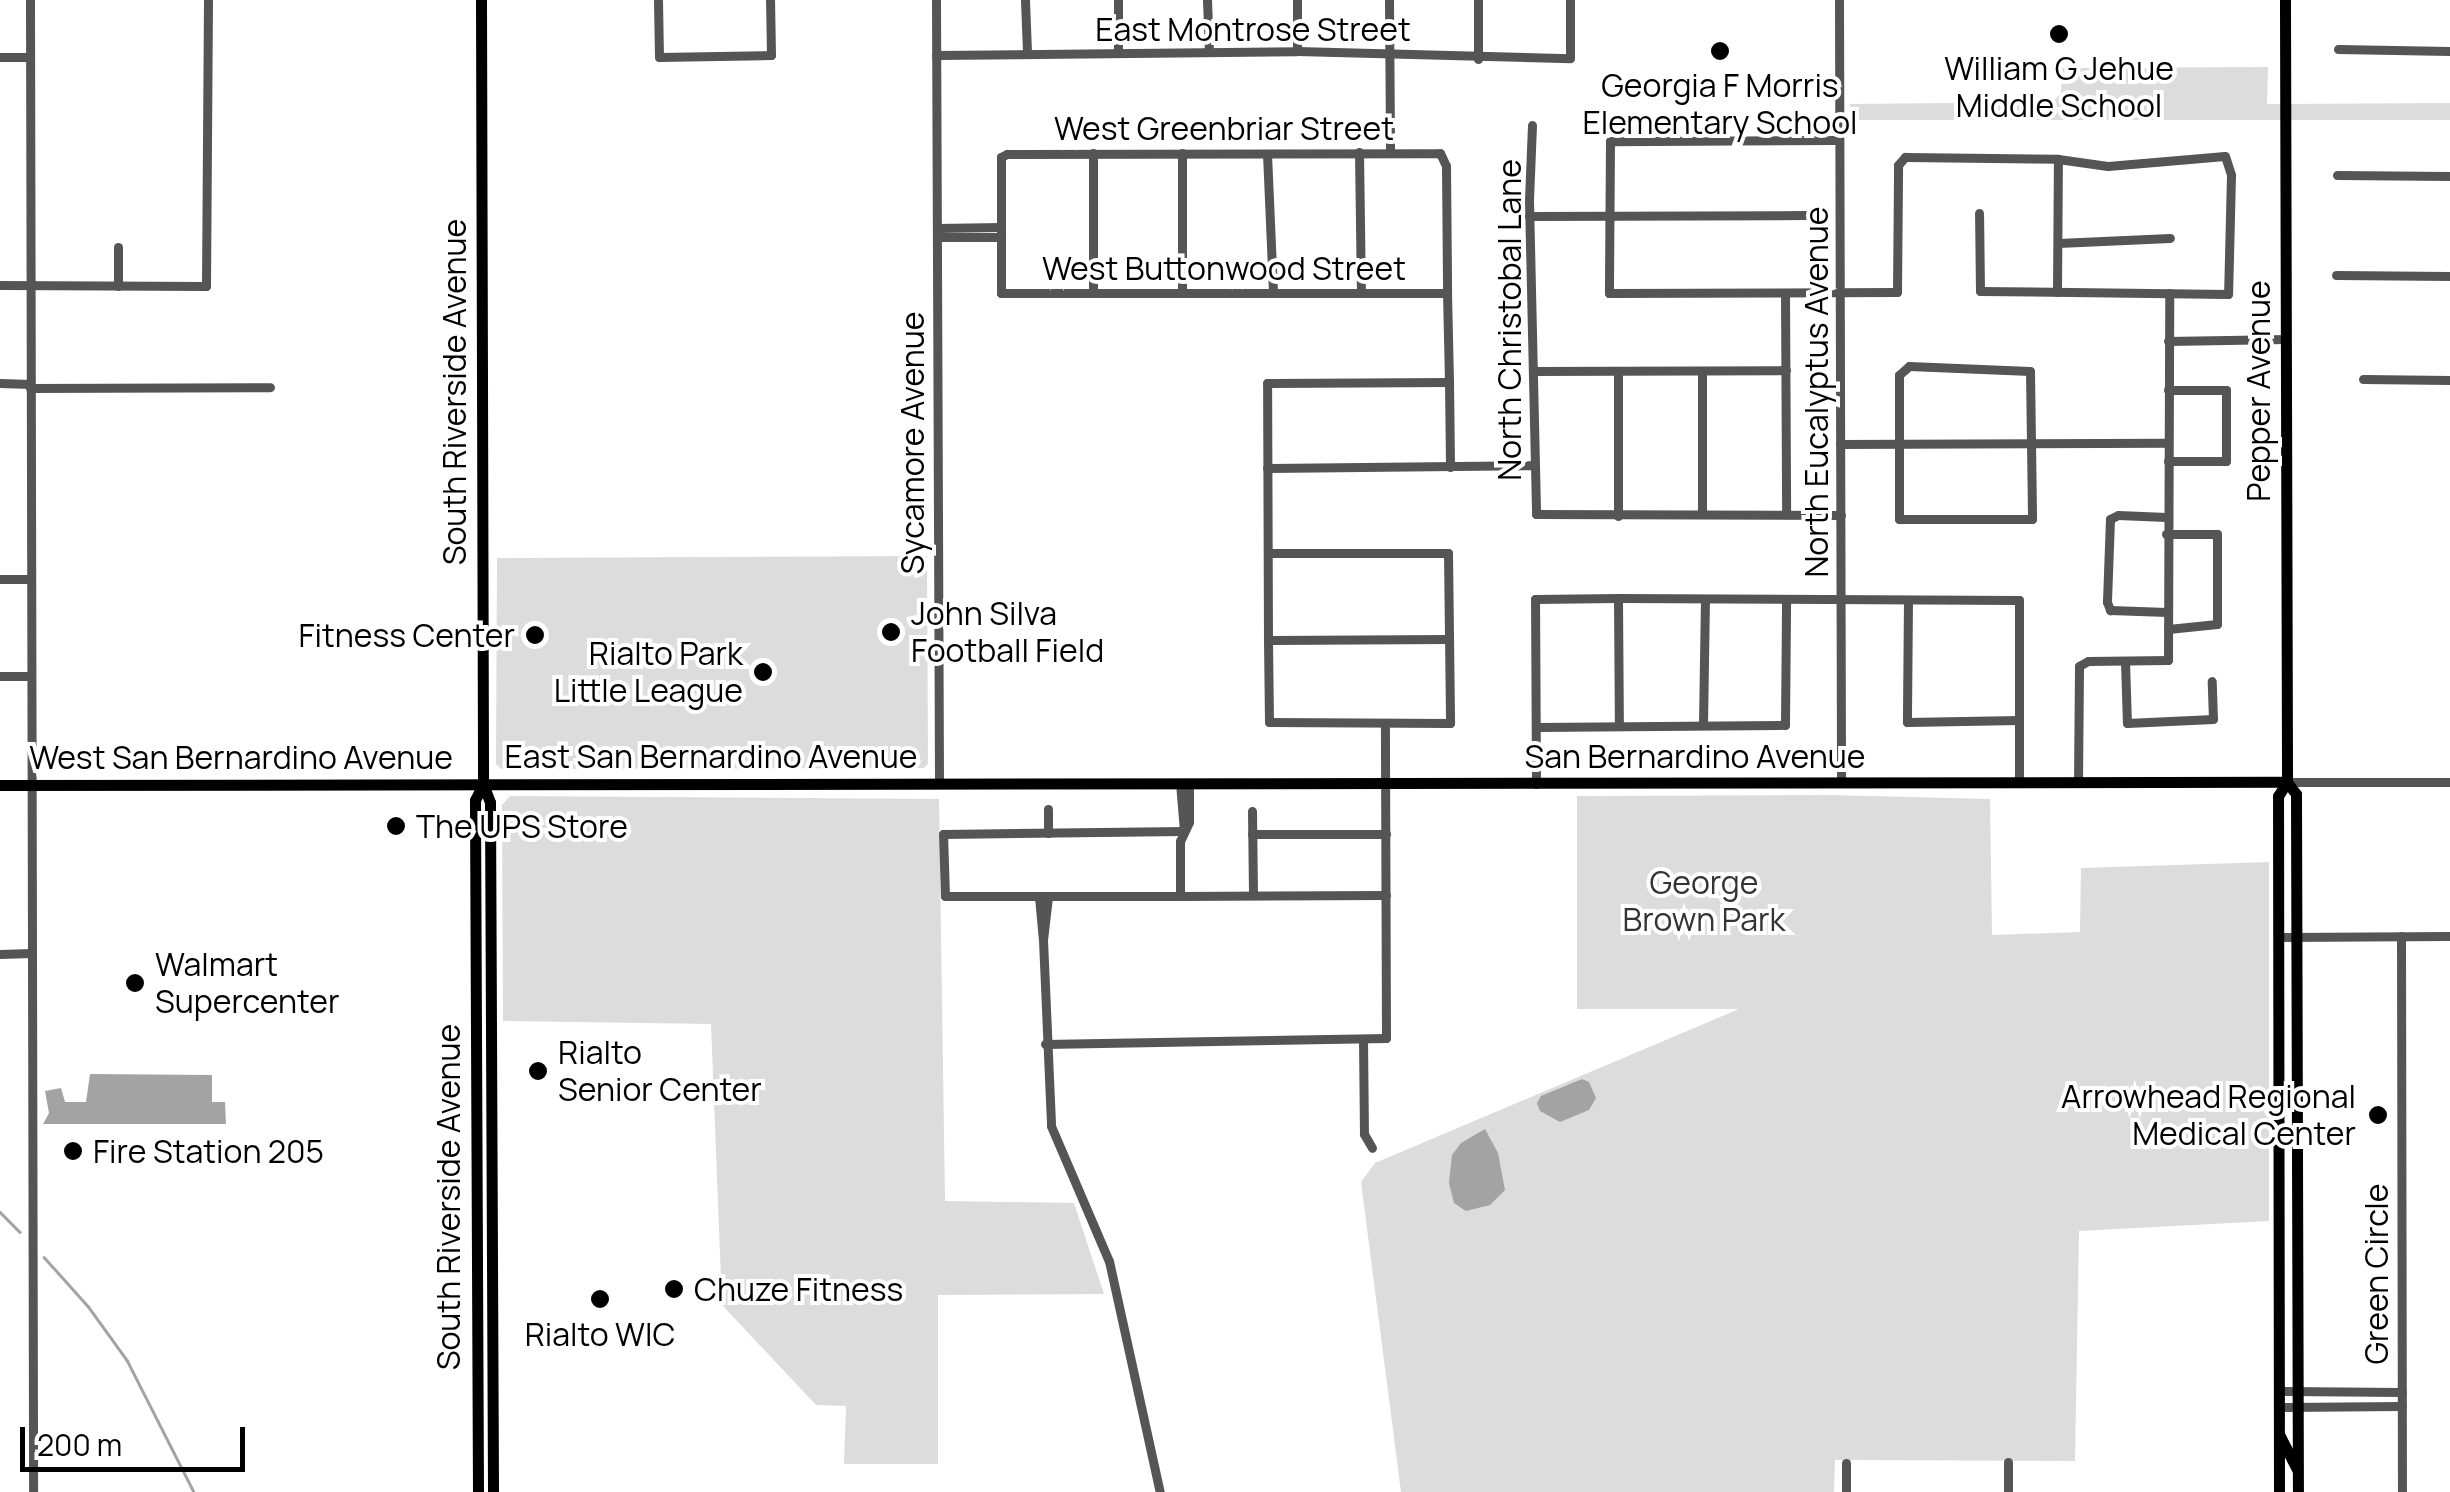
<!DOCTYPE html>
<style>
body{margin:0}
#map{position:relative;width:2450px;height:1492px;overflow:hidden;background:#fff;font-family:Manrope,sans-serif}
div>[style]{position:absolute}
.green>*{inset:0;background:#dcdcdc}
.water>*{inset:0;background:#a3a3a3}
.stream>*{height:2.5px;margin:-1.25px;padding:0 1.25px;transform-origin:1.25px;border-radius:1.25px;background:#a3a3a3}
.minor>*{height:9px;margin:-4.5px;padding:0 4.5px;transform-origin:4.5px;border-radius:4.5px;background:#555}
.major>*{height:11px;margin:-5.5px;padding:0 5.5px;transform-origin:5.5px;border-radius:5.5px;background:#000}
.dots>*{width:28px;height:28px;translate:-50% -50%;box-sizing:border-box;border:5px solid #fff;border-radius:50%}
span{translate:-50% -50%;white-space:nowrap;text-align:center;line-height:1.15;-webkit-text-stroke:8px #fff;paint-order:stroke}
.street-label{font-size:32px;color:#000}
.poi-label{font-size:32px;color:#000}
.left{translate:0 -50%;text-align:left}
.right{translate:-100% -50%;text-align:right}
.park-label{font-size:32px;color:#333}
.scale{position:absolute;left:20px;top:1427px;width:225px;height:45px;box-sizing:border-box;border:5px solid #000;border-top:0;padding-left:12px;font-size:30px;line-height:35px;white-space:nowrap;color:#000;-webkit-text-stroke:8px #fff;paint-order:stroke}
</style>
<div id="map">
<div class="green">
<i style="clip-path:polygon(2268px 67px,2267px 104px,2450px 103px,2450px 120px,1849px 120px,1850px 104px,2053px 102px,2061px 93px,2062px 68px)"></i>
<i style="clip-path:polygon(927px 556px,928px 764px,924px 768px,501px 769px,496px 764px,497px 558px)"></i>
<i style="clip-path:polygon(1829px 795px,1990px 799px,1992px 935px,2080px 932px,2081px 868px,2269px 862px,2269px 1221px,2079px 1231px,2075px 1461px,1835px 1460px,1834px 1492px,1401px 1492px,1361px 1182px,1375px 1163px,1739px 1009px,1577px 1009px,1577px 796px)"></i>
<i style="clip-path:polygon(510px 796px,939px 799px,945px 1201px,1074px 1203px,1104px 1294px,938px 1295px,938px 1464px,844px 1464px,846px 1406px,816px 1405px,722px 1305px,711px 1024px,503px 1021px,502px 805px)"></i>
</div>
<div class="water">
<i style="clip-path:polygon(90px 1074px,212px 1075px,212px 1102px,225px 1102px,226px 1124px,43px 1124px,49px 1113px,45px 1091px,61px 1088px,65px 1102px,86px 1102px)"></i>
<i style="clip-path:polygon(1582px 1079px,1589px 1082px,1596px 1098px,1589px 1110px,1560px 1122px,1540px 1111px,1537px 1103px,1541px 1096px)"></i>
<i style="clip-path:polygon(1485px 1129px,1498px 1153px,1505px 1190px,1490px 1205px,1466px 1211px,1454px 1203px,1449px 1183px,1452px 1155px,1461px 1143px)"></i>
</div>
<div class="stream">
<i style="left:0;top:1212px;width:28px;rotate:45deg"></i>
<i style="left:44px;top:1257px;width:66px;rotate:48.1deg"></i>
<i style="left:88px;top:1306px;width:67px;rotate:54.2deg"></i>
<i style="left:127px;top:1360px;width:148px;rotate:63.1deg"></i>
</div>
<div class="minor">
<i style="left:30px;top:0;width:1492px;rotate:89.88deg"></i>
<i style="left:658px;top:0;width:57px;rotate:89deg"></i>
<i style="left:659px;top:57px;width:112px;rotate:-1deg"></i>
<i style="left:771px;top:55px;width:55px;rotate:-91deg"></i>
<i style="left:936px;top:0;width:783px;rotate:89.78deg"></i>
<i style="left:1025px;top:0;width:53px;rotate:87.8deg"></i>
<i style="left:1207px;top:0;width:51px;rotate:87.8deg"></i>
<i style="left:1297px;top:0;width:51px;rotate:90deg"></i>
<i style="left:1389px;top:0;width:151px;rotate:89.6deg"></i>
<i style="left:1478px;top:0;width:59px;rotate:90deg"></i>
<i style="left:1839px;top:0;width:783px;rotate:89.85deg"></i>
<i style="left:2338px;top:49px;width:112px;rotate:1deg"></i>
<i style="left:1118px;top:52px;width:52px;rotate:-90deg"></i>
<i style="left:936px;top:55px;width:361px;rotate:-0.6deg"></i>
<i style="left:1297px;top:51px;width:273px;rotate:1.5deg"></i>
<i style="left:1570px;top:58px;width:58px;rotate:-90deg"></i>
<i style="left:0;top:57px;width:30px"></i>
<i style="left:1532px;top:125px;width:76px;rotate:92.3deg"></i>
<i style="left:1529px;top:201px;width:313px;rotate:88.7deg"></i>
<i style="left:1536px;top:514px;width:305px;rotate:0.2deg"></i>
<i style="left:1839px;top:140px;width:229px;rotate:179.7deg"></i>
<i style="left:1610px;top:141px;width:152px;rotate:90.4deg"></i>
<i style="left:1609px;top:293px;width:288px;rotate:-0.2deg"></i>
<i style="left:1897px;top:292px;width:127px;rotate:-89.5deg"></i>
<i style="left:1898px;top:165px;width:11px;rotate:-49deg"></i>
<i style="left:1905px;top:157px;width:153px;rotate:0.7deg"></i>
<i style="left:2058px;top:159px;width:50px;rotate:8deg"></i>
<i style="left:2108px;top:166px;width:117px;rotate:-4.9deg"></i>
<i style="left:2225px;top:156px;width:20px;rotate:72deg"></i>
<i style="left:2231px;top:175px;width:119px;rotate:91.4deg"></i>
<i style="left:2228px;top:294px;width:248px;rotate:-179.3deg"></i>
<i style="left:1980px;top:291px;width:78px;rotate:-90.7deg"></i>
<i style="left:1359px;top:152px;width:141px;rotate:89.2deg"></i>
<i style="left:1093px;top:153px;width:138px;rotate:90deg"></i>
<i style="left:1182px;top:153px;width:139px;rotate:90deg"></i>
<i style="left:1267px;top:154px;width:139px;rotate:87.5deg"></i>
<i style="left:2337px;top:175px;width:113px;rotate:0.5deg"></i>
<i style="left:1529px;top:216px;width:278px;rotate:-0.2deg"></i>
<i style="left:937px;top:228px;width:64px;rotate:-0.9deg"></i>
<i style="left:937px;top:237px;width:64px"></i>
<i style="left:2058px;top:243px;width:112px;rotate:-2.6deg"></i>
<i style="left:118px;top:247px;width:39px;rotate:90deg"></i>
<i style="left:2336px;top:275px;width:114px;rotate:0.5deg"></i>
<i style="left:0;top:285px;width:206px;rotate:0.3deg"></i>
<i style="left:206px;top:286px;width:286px;rotate:-89.6deg"></i>
<i style="left:2057px;top:292px;width:133px;rotate:-89.6deg"></i>
<i style="left:1447px;top:293px;width:446px;rotate:180deg"></i>
<i style="left:1001px;top:293px;width:136px;rotate:-90deg"></i>
<i style="left:1001px;top:157px;width:7px;rotate:-27deg"></i>
<i style="left:1007px;top:154px;width:433px;rotate:-0.1deg"></i>
<i style="left:1440px;top:153px;width:14px;rotate:65deg"></i>
<i style="left:1446px;top:166px;width:127px;rotate:89.5deg"></i>
<i style="left:1447px;top:293px;width:89px;rotate:88.7deg"></i>
<i style="left:1449px;top:382px;width:85px;rotate:89.3deg"></i>
<i style="left:1785px;top:293px;width:220px;rotate:89.7deg"></i>
<i style="left:2168px;top:341px;width:118px;rotate:-1deg"></i>
<i style="left:1909px;top:366px;width:121px;rotate:2.4deg"></i>
<i style="left:2030px;top:371px;width:148px;rotate:89.2deg"></i>
<i style="left:2032px;top:519px;width:133px;rotate:180deg"></i>
<i style="left:1899px;top:519px;width:144px;rotate:-90deg"></i>
<i style="left:1899px;top:375px;width:13px;rotate:-42deg"></i>
<i style="left:1533px;top:371px;width:253px;rotate:-0.2deg"></i>
<i style="left:1618px;top:371px;width:145px;rotate:90deg"></i>
<i style="left:2363px;top:379px;width:87px;rotate:0.7deg"></i>
<i style="left:0;top:383px;width:30px;rotate:2deg"></i>
<i style="left:30px;top:388px;width:240px;rotate:-0.2deg"></i>
<i style="left:1840px;top:444px;width:328px;rotate:-0.2deg"></i>
<i style="left:2168px;top:461px;width:58px"></i>
<i style="left:2226px;top:461px;width:71px;rotate:-90deg"></i>
<i style="left:2226px;top:390px;width:58px;rotate:180deg"></i>
<i style="left:1267px;top:468px;width:268px;rotate:-0.6deg"></i>
<i style="left:1702px;top:513px;width:142px;rotate:-90deg"></i>
<i style="left:2166px;top:517px;width:48px;rotate:-177.6deg"></i>
<i style="left:2118px;top:515px;width:9px;rotate:153deg"></i>
<i style="left:2110px;top:519px;width:83px;rotate:92.1deg"></i>
<i style="left:2107px;top:602px;width:9px;rotate:69deg"></i>
<i style="left:2110px;top:610px;width:57px;rotate:2deg"></i>
<i style="left:2166px;top:534px;width:51px"></i>
<i style="left:2217px;top:534px;width:90px;rotate:90deg"></i>
<i style="left:2217px;top:624px;width:49px;rotate:174.2deg"></i>
<i style="left:1268px;top:553px;width:180px"></i>
<i style="left:1448px;top:553px;width:170px;rotate:89.3deg"></i>
<i style="left:1450px;top:723px;width:181px;rotate:-179.7deg"></i>
<i style="left:1269px;top:722px;width:82px;rotate:-90.7deg"></i>
<i style="left:1268px;top:640px;width:257px;rotate:-90.2deg"></i>
<i style="left:1267px;top:383px;width:182px;rotate:-0.3deg"></i>
<i style="left:0;top:579px;width:30px"></i>
<i style="left:1618px;top:598px;width:128px;rotate:89.6deg"></i>
<i style="left:1908px;top:600px;width:122px;rotate:90.5deg"></i>
<i style="left:1907px;top:722px;width:112px;rotate:-1deg"></i>
<i style="left:1268px;top:640px;width:181px;rotate:-0.3deg"></i>
<i style="left:2125px;top:661px;width:62px;rotate:88.2deg"></i>
<i style="left:2127px;top:723px;width:86px;rotate:-2.7deg"></i>
<i style="left:2213px;top:719px;width:38px;rotate:-92deg"></i>
<i style="left:0;top:676px;width:30px"></i>
<i style="left:1703px;top:725px;width:126px;rotate:-89.1deg"></i>
<i style="left:1537px;top:727px;width:248px;rotate:-0.5deg"></i>
<i style="left:1785px;top:725px;width:126px;rotate:-89.5deg"></i>
<i style="left:2287px;top:782px;width:163px"></i>
<i style="left:1180px;top:783px;width:48px;rotate:85.2deg"></i>
<i style="left:1189px;top:783px;width:39px;rotate:90deg"></i>
<i style="left:1189px;top:822px;width:21px;rotate:115deg"></i>
<i style="left:1180px;top:841px;width:55px;rotate:90deg"></i>
<i style="left:1180px;top:896px;width:206px;rotate:-0.3deg"></i>
<i style="left:2078px;top:783px;width:117px;rotate:-89.5deg"></i>
<i style="left:2079px;top:666px;width:10px;rotate:-29deg"></i>
<i style="left:2088px;top:661px;width:80px;rotate:-0.7deg"></i>
<i style="left:2168px;top:660px;width:367px;rotate:-89.8deg"></i>
<i style="left:1536px;top:784px;width:185px;rotate:-90.3deg"></i>
<i style="left:1535px;top:599px;width:83px;rotate:-0.7deg"></i>
<i style="left:1618px;top:598px;width:401px;rotate:0.3deg"></i>
<i style="left:2019px;top:600px;width:183px;rotate:90deg"></i>
<i style="left:1048px;top:809px;width:24px;rotate:90deg"></i>
<i style="left:1252px;top:811px;width:84px;rotate:89.3deg"></i>
<i style="left:1252px;top:834px;width:134px"></i>
<i style="left:1180px;top:896px;width:235px;rotate:180deg"></i>
<i style="left:945px;top:896px;width:62px;rotate:-91.8deg"></i>
<i style="left:943px;top:834px;width:241px;rotate:-0.7deg"></i>
<i style="left:1039px;top:897px;width:43px;rotate:84.7deg"></i>
<i style="left:1043px;top:940px;width:43px;rotate:-83.4deg"></i>
<i style="left:2401px;top:936px;width:556px;rotate:89.9deg"></i>
<i style="left:2279px;top:937px;width:171px;rotate:-0.3deg"></i>
<i style="left:1043px;top:940px;width:186px;rotate:87.5deg"></i>
<i style="left:1051px;top:1126px;width:147px;rotate:66.8deg"></i>
<i style="left:1109px;top:1261px;width:237px;rotate:77.6deg"></i>
<i style="left:0;top:954px;width:31px;rotate:-2deg"></i>
<i style="left:1363px;top:1039px;width:95px;rotate:89.4deg"></i>
<i style="left:1364px;top:1134px;width:16px;rotate:60deg"></i>
<i style="left:1045px;top:1044px;width:341px;rotate:-1deg"></i>
<i style="left:1386px;top:1038px;width:315px;rotate:-90.2deg"></i>
<i style="left:2280px;top:1391px;width:122px;rotate:0.5deg"></i>
<i style="left:2280px;top:1407px;width:122px;rotate:-0.5deg"></i>
<i style="left:2008px;top:1462px;width:30px;rotate:90deg"></i>
<i style="left:1846px;top:1463px;width:29px;rotate:90deg"></i>
</div>
<div class="major">
<i style="left:481px;top:0;width:784px;rotate:89.85deg"></i>
<i style="left:483px;top:784px;width:19px;rotate:69deg"></i>
<i style="left:490px;top:802px;width:690px;rotate:89.75deg"></i>
<i style="left:2287px;top:782px;width:15px;rotate:53deg"></i>
<i style="left:2296px;top:794px;width:698px;rotate:89.84deg"></i>
<i style="left:0;top:785px;width:2287px;rotate:-0.08deg"></i>
<i style="left:2280px;top:1436px;width:38px;rotate:63deg"></i>
<i style="left:478px;top:1492px;width:692px;rotate:-90.25deg"></i>
<i style="left:475px;top:800px;width:18px;rotate:-63deg"></i>
<i style="left:2279px;top:1492px;width:696px;rotate:-90.08deg"></i>
<i style="left:2278px;top:796px;width:17px;rotate:-57deg"></i>
<i style="left:2287px;top:782px;width:13px;rotate:-90deg"></i>
<i style="left:2287px;top:769px;width:769px;rotate:-90.15deg"></i>
</div>
<div class="dots">
<i style="left:2059px;top:34px;background:#000"></i>
<i style="left:1720px;top:51px;background:#000"></i>
<i style="left:891px;top:632px;background:#000"></i>
<i style="left:535px;top:635px;background:#000"></i>
<i style="left:763px;top:672px;background:#000"></i>
<i style="left:396px;top:826px;background:#000"></i>
<i style="left:135px;top:983px;background:#000"></i>
<i style="left:538px;top:1071px;background:#000"></i>
<i style="left:2378px;top:1115px;background:#000"></i>
<i style="left:73px;top:1151px;background:#000"></i>
<i style="left:674px;top:1289px;background:#000"></i>
<i style="left:600px;top:1299px;background:#000"></i>
</div>
<div class="street-label">
<span style="left:1253px;top:29px">East Montrose Street</span>
<span style="left:1224px;top:128px">West Greenbriar Street</span>
<span style="left:1224px;top:268px">West Buttonwood Street</span>
<span style="left:1509px;top:320px;rotate:-90deg">North Christobal Lane</span>
<span style="left:2258px;top:391px;rotate:-90deg">Pepper Avenue</span>
<span style="left:454px;top:392px;rotate:-90deg">South Riverside Avenue</span>
<span style="left:1816px;top:392px;rotate:-90deg">North Eucalyptus Avenue</span>
<span style="left:912px;top:443px;rotate:-90deg">Sycamore Avenue</span>
<span style="left:711px;top:756px">East San Bernardino Avenue</span>
<span style="left:1695px;top:756px">San Bernardino Avenue</span>
<span style="left:241px;top:757px">West San Bernardino Avenue</span>
<span style="left:448px;top:1197px;rotate:-90deg">South Riverside Avenue</span>
<span style="left:2376px;top:1274px;rotate:-90deg">Green Circle</span>
</div>
<div class="poi-label">
<span style="left:2059px;top:87px">William G Jehue<br>Middle School</span>
<span style="left:1720px;top:104px">Georgia F Morris<br>Elementary School</span>
<span class="left" style="left:911px;top:632px">John Silva<br>Football Field</span>
<span class="right" style="left:515px;top:635px">Fitness Center</span>
<span class="right" style="left:743px;top:672px">Rialto Park<br>Little League</span>
<span class="left" style="left:416px;top:826px">The UPS Store</span>
<span class="left" style="left:155px;top:983px">Walmart<br>Supercenter</span>
<span class="left" style="left:558px;top:1071px">Rialto<br>Senior Center</span>
<span class="right" style="left:2356px;top:1115px">Arrowhead Regional<br>Medical Center</span>
<span class="left" style="left:93px;top:1151px">Fire Station 205</span>
<span class="left" style="left:694px;top:1289px">Chuze Fitness</span>
<span style="left:600px;top:1334px">Rialto WIC</span>
</div>
<div class="park-label">
<span style="left:1704px;top:901px">George<br>Brown Park</span>
</div>
<div class="scale">200 m</div>
</div>
